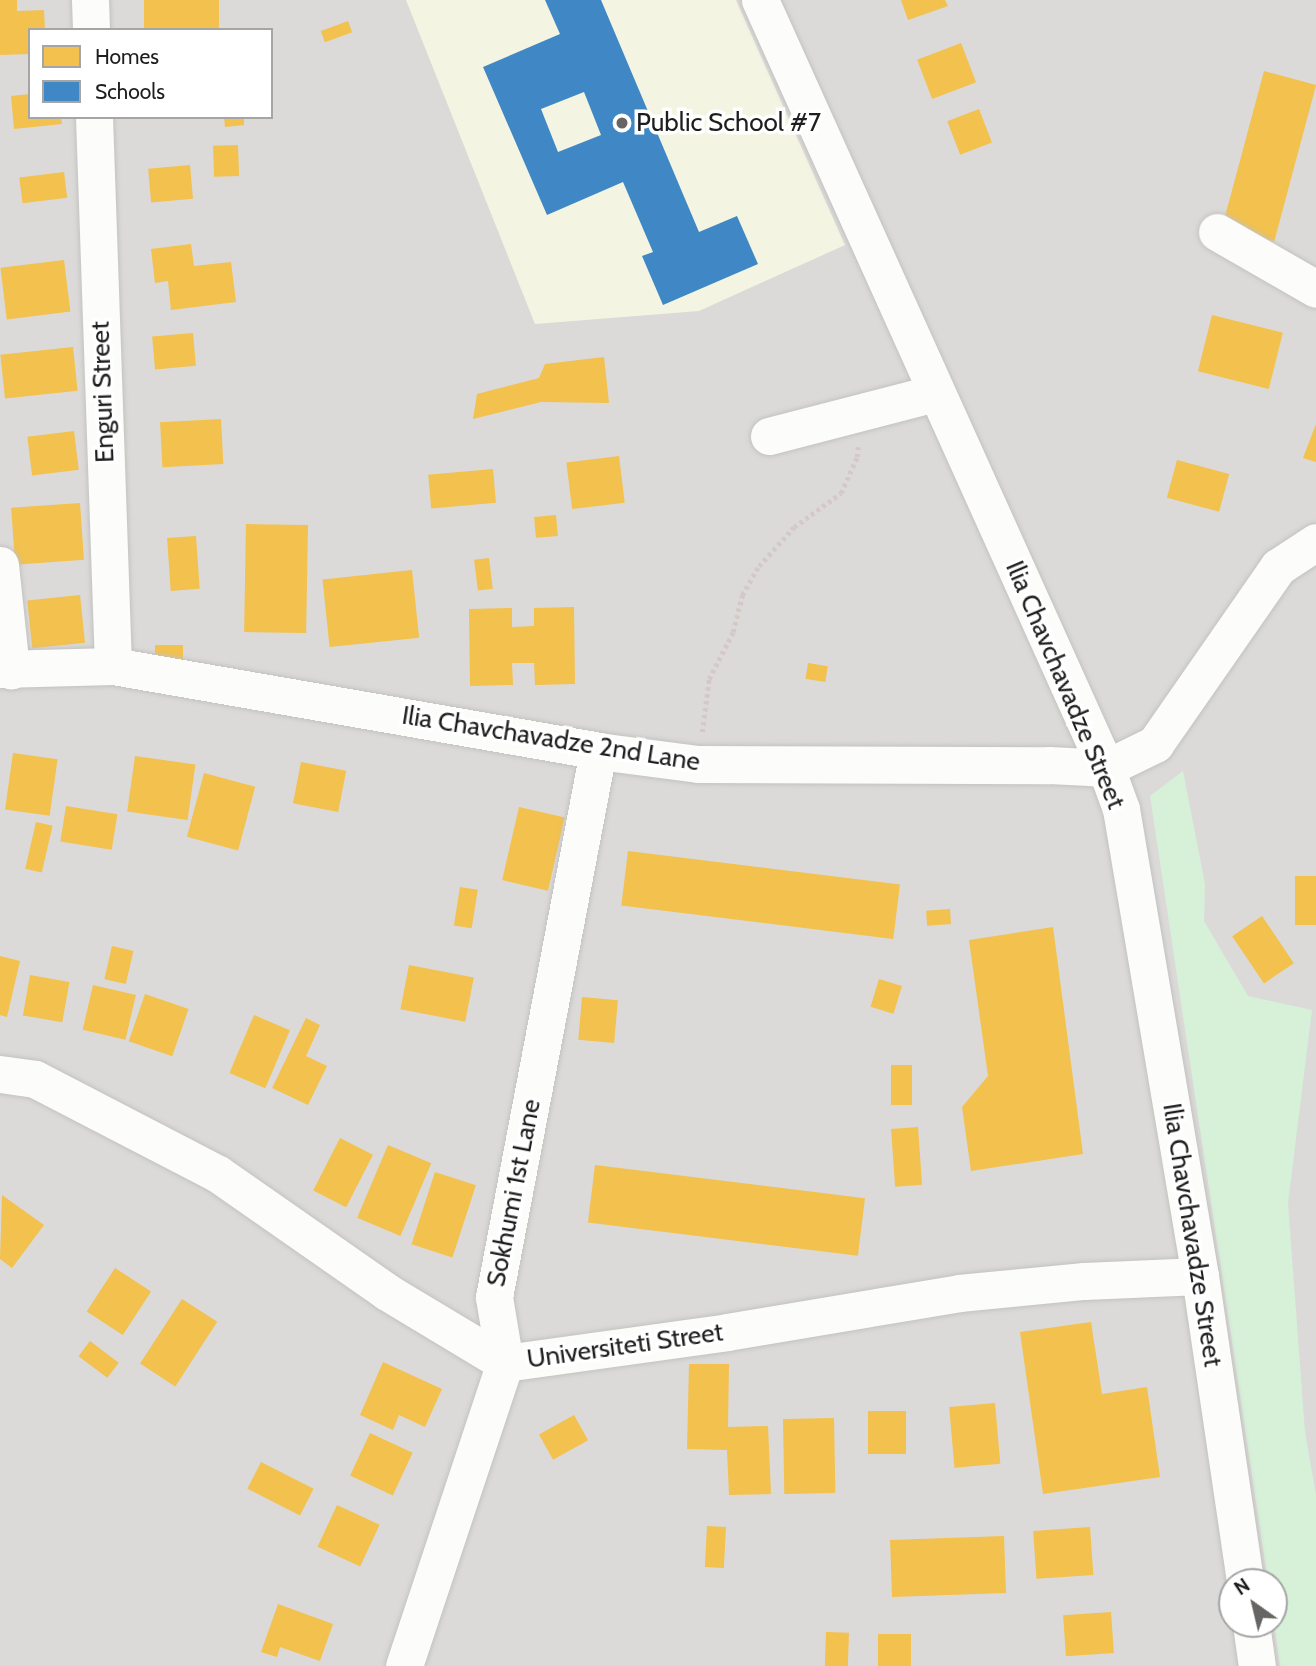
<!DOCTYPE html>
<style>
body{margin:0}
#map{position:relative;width:1316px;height:1666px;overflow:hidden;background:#eceae7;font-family:Cabin,sans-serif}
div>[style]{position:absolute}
.residential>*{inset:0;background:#dbdad8}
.education>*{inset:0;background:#f4f4e3}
.park>*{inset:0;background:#d7f0d8}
.homes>*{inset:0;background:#f2c14e;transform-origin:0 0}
.schools>*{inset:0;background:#3f88c5}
.path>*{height:4.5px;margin-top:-2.25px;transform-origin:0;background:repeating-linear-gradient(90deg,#d5c9c7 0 3.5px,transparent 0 7px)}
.roads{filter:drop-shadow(0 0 2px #c3c2c1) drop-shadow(0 0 2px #c3c2c1)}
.minor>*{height:37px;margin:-18.5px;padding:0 18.5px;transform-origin:18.5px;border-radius:18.5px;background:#fcfcfb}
.dots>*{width:19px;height:19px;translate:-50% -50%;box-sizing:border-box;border:4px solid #fff;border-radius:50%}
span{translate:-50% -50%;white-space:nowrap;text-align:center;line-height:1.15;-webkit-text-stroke:7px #fff;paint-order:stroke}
.poi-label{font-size:26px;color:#1e1e1e}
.left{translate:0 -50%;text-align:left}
.street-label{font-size:26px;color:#1e1e1e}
.legend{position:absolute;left:28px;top:28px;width:245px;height:91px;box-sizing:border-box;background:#fff;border:2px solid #a5a5a5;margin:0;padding:9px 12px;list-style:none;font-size:21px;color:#1e1e1e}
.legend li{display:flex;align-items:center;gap:14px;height:35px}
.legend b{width:35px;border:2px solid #a5a5a5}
.north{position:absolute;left:1218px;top:1568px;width:70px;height:70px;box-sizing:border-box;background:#fff;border:2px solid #a5a5a5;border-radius:50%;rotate:326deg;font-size:19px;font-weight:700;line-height:28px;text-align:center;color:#1e1e1e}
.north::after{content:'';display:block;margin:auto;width:24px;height:32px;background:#666564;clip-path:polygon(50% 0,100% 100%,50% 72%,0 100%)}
</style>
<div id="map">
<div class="residential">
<i style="clip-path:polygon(evenodd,0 0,1316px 0,1316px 1666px,0 1666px,0 0,30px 30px,271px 30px,271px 117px,30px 117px,30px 30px,0 0,1232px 1582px,1274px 1582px,1274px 1624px,1232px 1624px,1232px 1582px)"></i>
</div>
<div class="education">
<i style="clip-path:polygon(406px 0,736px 0,845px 245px,699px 311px,535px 324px)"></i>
</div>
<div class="park">
<i style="clip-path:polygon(1183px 771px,1205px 884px,1204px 921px,1248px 996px,1312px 1010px,1288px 1203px,1305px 1432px,1316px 1495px,1316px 1666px,1280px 1666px,1274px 1624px,1274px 1582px,1268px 1582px,1150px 796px)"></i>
</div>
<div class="homes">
<i style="clip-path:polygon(0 0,17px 0,17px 11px,44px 10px,45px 30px,30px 30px,30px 54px,0 55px)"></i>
<i style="left:144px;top:0;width:75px;height:30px"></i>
<i style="clip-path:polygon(901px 0,945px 0,948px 6px,908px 20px)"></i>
<i style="left:348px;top:21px;width:12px;height:29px;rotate:70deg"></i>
<i style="left:961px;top:43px;width:42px;height:47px;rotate:69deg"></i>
<i style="left:1264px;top:71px;width:54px;height:162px;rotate:15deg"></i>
<i style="clip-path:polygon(30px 94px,30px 117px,61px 117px,62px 124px,14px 129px,11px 96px)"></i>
<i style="left:979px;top:109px;width:36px;height:34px;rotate:69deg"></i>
<i style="clip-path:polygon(224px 117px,244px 117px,244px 125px,225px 127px)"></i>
<i style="left:238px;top:145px;width:31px;height:25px;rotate:88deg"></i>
<i style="left:190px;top:165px;width:34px;height:42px;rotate:85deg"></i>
<i style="left:64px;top:172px;width:26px;height:45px;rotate:83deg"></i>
<i style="clip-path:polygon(191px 244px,194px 266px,231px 262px,236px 302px,171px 310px,168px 281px,155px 283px,151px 249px)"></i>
<i style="left:64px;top:260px;width:52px;height:64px;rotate:83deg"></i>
<i style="left:1212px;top:315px;width:73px;height:58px;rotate:14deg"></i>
<i style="left:193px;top:333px;width:33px;height:41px;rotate:85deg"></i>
<i style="left:73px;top:347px;width:44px;height:73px;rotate:84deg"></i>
<i style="clip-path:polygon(604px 357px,609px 403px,541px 402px,473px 419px,477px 394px,539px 378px,545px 364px)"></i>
<i style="left:221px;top:419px;width:45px;height:61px;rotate:87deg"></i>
<i style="clip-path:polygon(1316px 424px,1316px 462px,1303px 458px)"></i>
<i style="left:74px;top:431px;width:39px;height:47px;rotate:83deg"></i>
<i style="left:619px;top:456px;width:47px;height:53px;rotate:83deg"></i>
<i style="left:1177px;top:460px;width:54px;height:39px;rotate:15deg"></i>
<i style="left:493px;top:469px;width:34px;height:65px;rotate:85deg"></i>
<i style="left:80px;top:503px;width:57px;height:69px;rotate:86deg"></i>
<i style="left:556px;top:515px;width:21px;height:22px;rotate:85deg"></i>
<i style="left:246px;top:524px;width:62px;height:108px;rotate:1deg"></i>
<i style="left:196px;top:536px;width:53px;height:29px;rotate:86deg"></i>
<i style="left:489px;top:558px;width:31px;height:15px;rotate:83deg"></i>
<i style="left:412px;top:570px;width:68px;height:90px;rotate:84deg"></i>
<i style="left:80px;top:595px;width:48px;height:53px;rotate:84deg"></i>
<i style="clip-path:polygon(574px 607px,575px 684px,535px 685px,534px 663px,512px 663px,513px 685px,470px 686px,469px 609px,512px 608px,512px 627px,534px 626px,534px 608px)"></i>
<i style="left:155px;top:645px;width:28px;height:25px"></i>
<i style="left:808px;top:663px;width:20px;height:16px;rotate:9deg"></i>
<i style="left:13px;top:753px;width:45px;height:57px;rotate:8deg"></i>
<i style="left:135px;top:756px;width:61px;height:56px;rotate:8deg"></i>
<i style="left:301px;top:762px;width:46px;height:42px;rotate:11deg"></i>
<i style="left:204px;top:773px;width:53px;height:66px;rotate:15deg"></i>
<i style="left:66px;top:806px;width:52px;height:36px;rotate:9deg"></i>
<i style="left:519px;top:807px;width:47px;height:75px;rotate:13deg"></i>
<i style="left:36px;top:822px;width:17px;height:48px;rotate:13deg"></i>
<i style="left:628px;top:851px;width:274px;height:55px;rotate:7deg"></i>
<i style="left:1295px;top:876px;width:21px;height:49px"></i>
<i style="left:460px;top:887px;width:18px;height:39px;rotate:9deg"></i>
<i style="left:950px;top:909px;width:15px;height:24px;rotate:86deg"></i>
<i style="left:1262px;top:916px;width:57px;height:36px;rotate:56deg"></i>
<i style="clip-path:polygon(1053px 927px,1083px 1154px,971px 1171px,962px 1107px,988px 1076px,969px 940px)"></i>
<i style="left:112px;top:946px;width:22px;height:34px;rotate:13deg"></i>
<i style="clip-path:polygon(0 956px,20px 961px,7px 1017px,0 1015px)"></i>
<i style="left:409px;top:965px;width:66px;height:45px;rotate:11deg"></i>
<i style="left:30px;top:975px;width:40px;height:41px;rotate:10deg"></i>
<i style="left:879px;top:979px;width:24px;height:29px;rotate:17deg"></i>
<i style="left:93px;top:985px;width:44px;height:46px;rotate:13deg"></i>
<i style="left:145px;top:994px;width:46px;height:50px;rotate:19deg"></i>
<i style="left:582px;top:997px;width:36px;height:43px;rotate:5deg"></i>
<i style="left:254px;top:1015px;width:39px;height:63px;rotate:23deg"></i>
<i style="clip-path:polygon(306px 1018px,320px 1025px,306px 1056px,327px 1066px,308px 1105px,272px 1088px)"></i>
<i style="left:891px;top:1065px;width:21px;height:40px"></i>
<i style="left:918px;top:1127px;width:58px;height:27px;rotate:86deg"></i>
<i style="left:340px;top:1138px;width:37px;height:59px;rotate:27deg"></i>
<i style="left:388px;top:1145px;width:47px;height:79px;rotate:23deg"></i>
<i style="left:595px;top:1165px;width:272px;height:58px;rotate:7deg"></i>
<i style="left:435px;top:1172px;width:43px;height:76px;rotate:18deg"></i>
<i style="clip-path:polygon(2px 1195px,44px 1225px,12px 1268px,0 1259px)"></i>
<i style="left:115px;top:1268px;width:43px;height:52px;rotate:33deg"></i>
<i style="left:182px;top:1299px;width:42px;height:77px;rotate:33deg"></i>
<i style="clip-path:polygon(1091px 1322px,1102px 1394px,1147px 1387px,1160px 1477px,1043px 1494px,1020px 1332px)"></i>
<i style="left:90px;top:1341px;width:36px;height:19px;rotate:37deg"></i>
<i style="clip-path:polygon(383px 1362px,442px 1389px,425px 1427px,399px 1415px,393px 1430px,360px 1415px)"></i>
<i style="clip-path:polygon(689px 1364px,729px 1364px,728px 1427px,768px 1426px,771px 1494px,729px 1495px,727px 1450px,687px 1449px)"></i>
<i style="left:995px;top:1403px;width:61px;height:46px;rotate:85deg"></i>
<i style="left:906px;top:1411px;width:43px;height:38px;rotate:90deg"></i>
<i style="left:574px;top:1415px;width:29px;height:40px;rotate:61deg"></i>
<i style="left:834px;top:1418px;width:75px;height:51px;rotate:89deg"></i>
<i style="left:370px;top:1433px;width:47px;height:47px;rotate:25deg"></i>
<i style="left:261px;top:1462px;width:59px;height:30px;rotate:27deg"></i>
<i style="left:337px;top:1505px;width:47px;height:46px;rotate:25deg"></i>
<i style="left:707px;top:1526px;width:19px;height:41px;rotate:3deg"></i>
<i style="left:1090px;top:1527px;width:48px;height:57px;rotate:86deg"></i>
<i style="left:1004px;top:1536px;width:57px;height:114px;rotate:88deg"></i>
<i style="clip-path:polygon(278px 1604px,333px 1624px,320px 1661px,280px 1647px,277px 1657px,261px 1652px)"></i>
<i style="left:1111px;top:1612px;width:41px;height:48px;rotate:86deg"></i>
<i style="left:826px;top:1632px;width:23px;height:34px;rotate:2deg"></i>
<i style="left:878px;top:1634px;width:33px;height:32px"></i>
</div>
<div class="schools">
<i style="clip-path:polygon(evenodd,545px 0,601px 0,699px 232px,737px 216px,758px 264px,663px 305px,642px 256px,653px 252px,623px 182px,547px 215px,483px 67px,560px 34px,545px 0,584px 92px,601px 135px,558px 152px,541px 109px,584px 92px)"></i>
</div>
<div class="path">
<i style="left:702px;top:732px;width:53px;rotate:-82.5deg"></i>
<i style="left:709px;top:679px;width:53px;rotate:-62.9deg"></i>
<i style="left:733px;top:632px;width:38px;rotate:-76deg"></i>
<i style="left:742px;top:595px;width:34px;rotate:-60deg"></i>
<i style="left:759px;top:566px;width:52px;rotate:-48.1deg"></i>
<i style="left:794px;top:527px;width:58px;rotate:-35.9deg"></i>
<i style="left:841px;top:493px;width:39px;rotate:-66deg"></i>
<i style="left:857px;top:457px;width:10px;rotate:-84deg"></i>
</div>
<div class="roads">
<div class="minor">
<i style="left:90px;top:0;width:30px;rotate:88deg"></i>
<i style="left:760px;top:0;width:842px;rotate:65.75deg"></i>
<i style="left:1106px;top:768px;width:44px;rotate:69.9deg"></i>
<i style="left:1121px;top:809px;width:474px;rotate:80.4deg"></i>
<i style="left:1200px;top:1276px;width:309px;rotate:81.6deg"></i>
<i style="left:94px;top:117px;width:549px;rotate:88.02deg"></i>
<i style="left:1217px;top:232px;width:114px;rotate:29.9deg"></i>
<i style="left:769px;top:436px;width:171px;rotate:-14.5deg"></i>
<i style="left:0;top:565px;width:106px;rotate:84deg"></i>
<i style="left:0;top:669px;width:113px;rotate:-1.5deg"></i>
<i style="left:113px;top:666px;width:492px;rotate:9.9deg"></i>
<i style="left:598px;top:751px;width:101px;rotate:7.4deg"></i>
<i style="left:698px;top:764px;width:351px;rotate:0.2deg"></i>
<i style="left:1049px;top:765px;width:57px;rotate:3deg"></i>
<i style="left:1106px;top:768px;width:55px;rotate:-26.1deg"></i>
<i style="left:1155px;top:744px;width:216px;rotate:-55.2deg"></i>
<i style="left:1278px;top:567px;width:45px;rotate:-33.3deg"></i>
<i style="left:0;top:1074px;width:35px;rotate:8deg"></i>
<i style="left:35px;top:1079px;width:206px;rotate:27.4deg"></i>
<i style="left:218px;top:1174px;width:206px;rotate:34.9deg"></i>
<i style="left:387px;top:1292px;width:138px;rotate:31deg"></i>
<i style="left:505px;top:1363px;width:224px;rotate:-7.9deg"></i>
<i style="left:727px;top:1332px;width:235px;rotate:-9.5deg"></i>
<i style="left:959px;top:1293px;width:126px;rotate:-5.5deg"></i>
<i style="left:1084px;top:1281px;width:116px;rotate:-2.5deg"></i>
<i style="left:1251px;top:1624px;width:42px;rotate:81.9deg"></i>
<i style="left:404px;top:1666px;width:319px;rotate:-71.6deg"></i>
<i style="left:505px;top:1363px;width:67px;rotate:-99.5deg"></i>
<i style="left:494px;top:1297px;width:556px;rotate:-79.22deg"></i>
</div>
</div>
<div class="dots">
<i style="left:622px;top:123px;background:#666564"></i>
</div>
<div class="poi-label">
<span class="left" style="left:636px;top:123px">Public School #7</span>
</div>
<div class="street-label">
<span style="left:103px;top:392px;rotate:-92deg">Enguri Street</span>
<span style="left:1065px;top:685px;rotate:67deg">Ilia Chavchavadze Street</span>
<span style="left:551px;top:739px;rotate:9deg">Ilia Chavchavadze 2nd Lane</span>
<span style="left:514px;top:1193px;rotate:-79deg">Sokhumi 1st Lane</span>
<span style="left:1192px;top:1235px;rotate:81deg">Ilia Chavchavadze Street</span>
<span style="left:625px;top:1346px;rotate:-8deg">Universiteti Street</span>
</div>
<ul class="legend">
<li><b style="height:19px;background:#f2c14e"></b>Homes</li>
<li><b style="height:19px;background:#3f88c5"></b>Schools</li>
</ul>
<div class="north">N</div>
</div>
